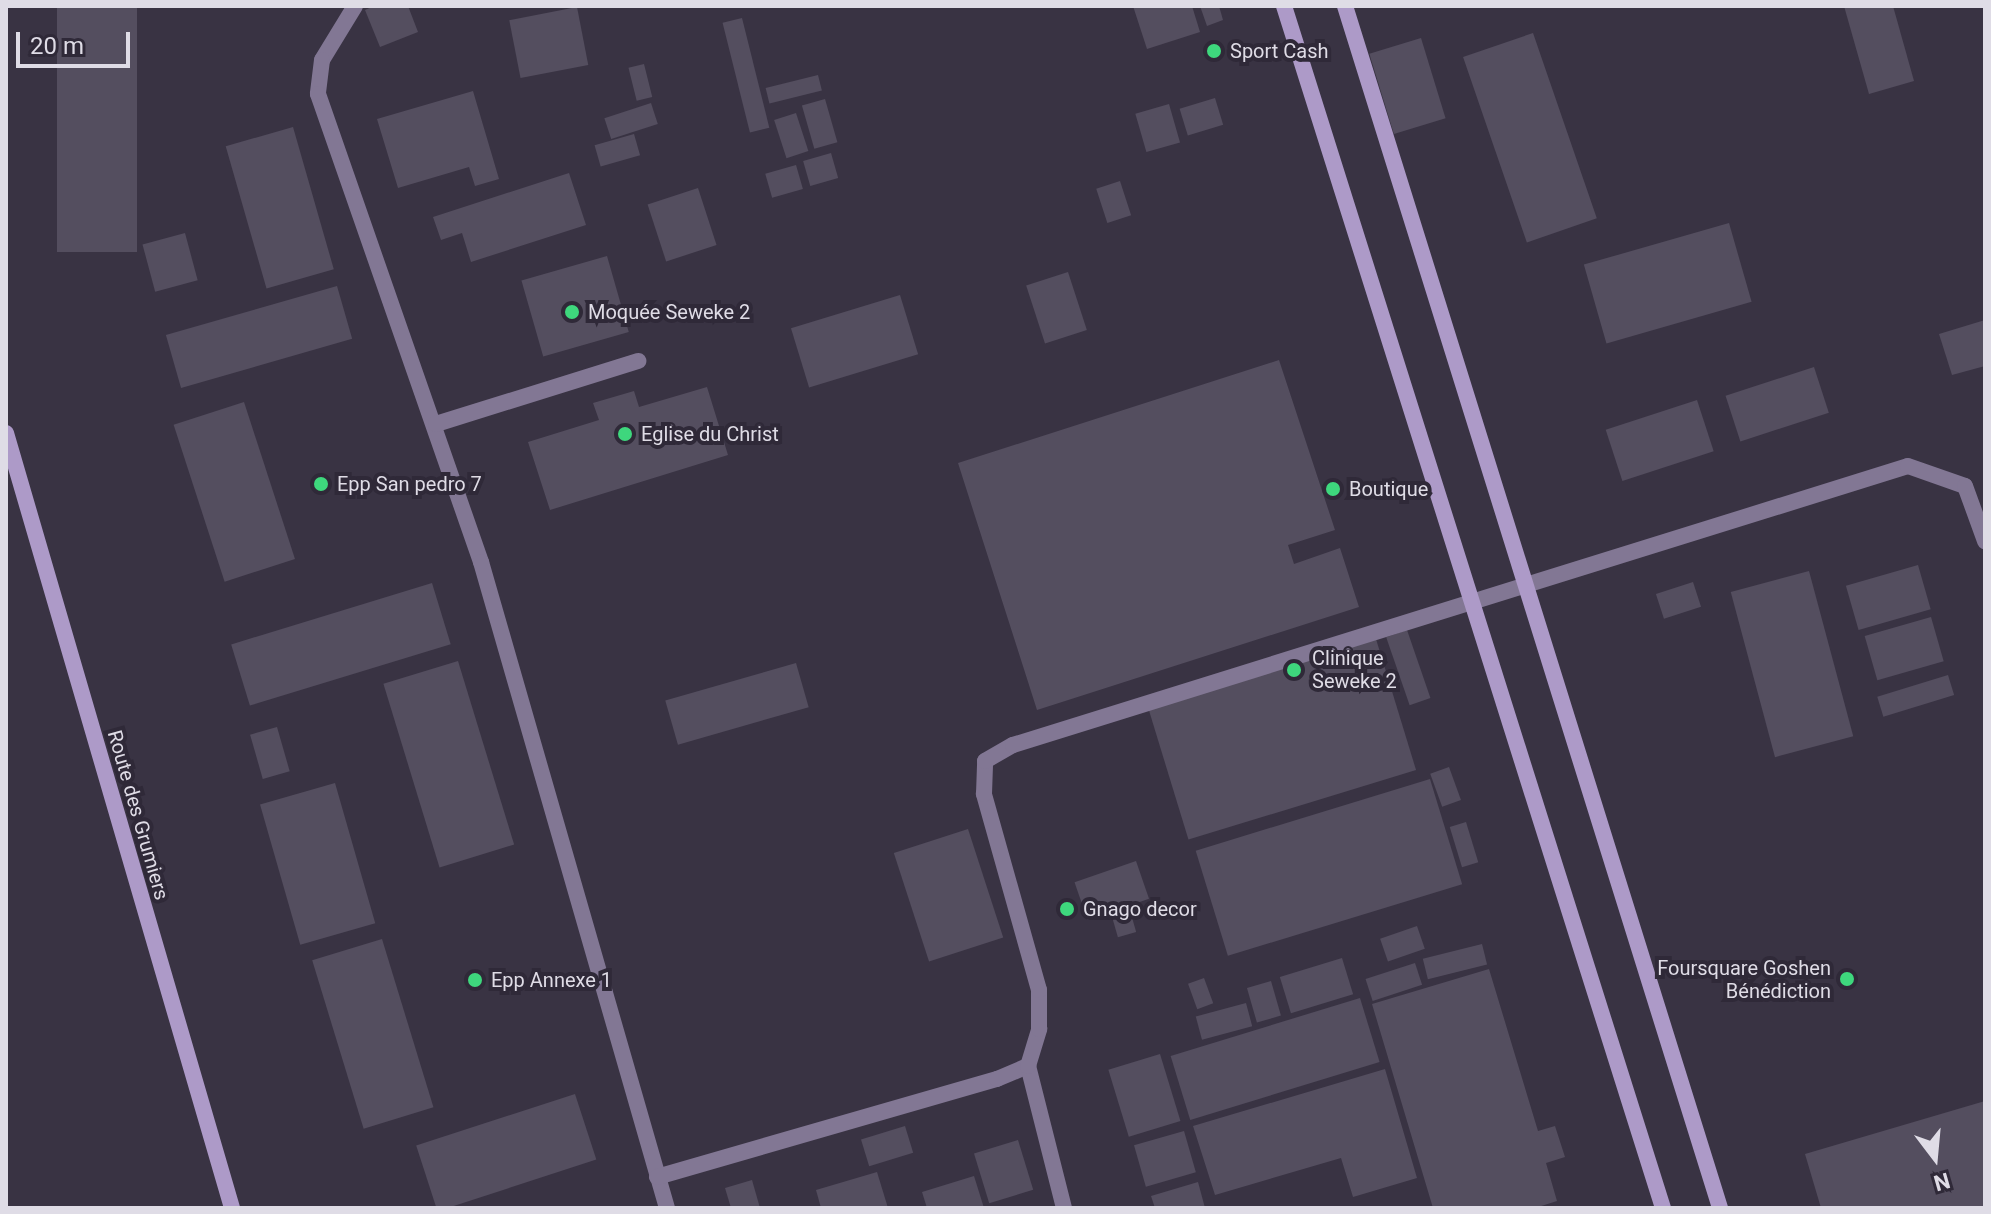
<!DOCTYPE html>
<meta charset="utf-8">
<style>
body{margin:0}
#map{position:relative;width:1991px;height:1214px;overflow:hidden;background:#393343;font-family:Roboto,sans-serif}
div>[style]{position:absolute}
.building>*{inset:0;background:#544e5f;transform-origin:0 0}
.street>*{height:16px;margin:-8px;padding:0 8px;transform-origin:8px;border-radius:8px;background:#827794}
.secondary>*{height:16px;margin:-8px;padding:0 8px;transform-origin:8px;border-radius:8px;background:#ad9ac8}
.dots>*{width:22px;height:22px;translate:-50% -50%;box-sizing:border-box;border:4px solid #2f2938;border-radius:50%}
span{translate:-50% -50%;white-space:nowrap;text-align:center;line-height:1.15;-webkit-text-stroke:8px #2f2938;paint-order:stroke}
.poi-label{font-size:20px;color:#dfdce6}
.left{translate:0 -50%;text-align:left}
.right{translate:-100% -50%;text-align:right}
.street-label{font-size:20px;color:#dfdce6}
.frame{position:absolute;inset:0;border:8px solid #dfdce6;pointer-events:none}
.north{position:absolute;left:1895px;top:1118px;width:80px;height:80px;-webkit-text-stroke:6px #2f2938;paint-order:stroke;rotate:164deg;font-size:22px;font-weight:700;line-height:32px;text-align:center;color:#dfdce6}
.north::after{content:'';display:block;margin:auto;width:28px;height:36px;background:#dfdce6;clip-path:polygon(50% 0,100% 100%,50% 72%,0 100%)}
.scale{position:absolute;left:16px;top:32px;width:114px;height:36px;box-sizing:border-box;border:4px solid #dfdce6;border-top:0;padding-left:10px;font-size:24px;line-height:28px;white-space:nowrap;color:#dfdce6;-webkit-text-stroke:6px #2f2938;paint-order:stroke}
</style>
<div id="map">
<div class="building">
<i style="left:57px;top:6px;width:80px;height:246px"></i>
<i style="clip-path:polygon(374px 6px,408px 6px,418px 32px,380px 47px,365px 10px)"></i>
<i style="clip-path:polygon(1133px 6px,1192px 6px,1200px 32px,1147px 49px)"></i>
<i style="clip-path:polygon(1200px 6px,1219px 6px,1223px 20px,1207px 26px)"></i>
<i style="clip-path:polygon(1844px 6px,1893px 6px,1914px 81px,1869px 94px)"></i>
<i style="left:577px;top:7px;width:59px;height:69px;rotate:79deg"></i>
<i style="left:742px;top:18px;width:113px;height:20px;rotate:76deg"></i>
<i style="left:1533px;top:33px;width:196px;height:74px;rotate:71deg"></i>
<i style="left:1421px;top:38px;width:84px;height:54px;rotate:73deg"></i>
<i style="left:644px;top:64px;width:34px;height:16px;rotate:76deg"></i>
<i style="left:818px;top:75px;width:16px;height:54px;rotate:76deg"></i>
<i style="clip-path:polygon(473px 91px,499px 179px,475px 186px,469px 167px,398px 188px,377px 119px)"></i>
<i style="left:1215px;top:98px;width:28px;height:37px;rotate:73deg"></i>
<i style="left:825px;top:99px;width:45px;height:24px;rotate:74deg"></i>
<i style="left:651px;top:103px;width:22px;height:49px;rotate:72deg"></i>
<i style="left:1169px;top:104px;width:40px;height:35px;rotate:74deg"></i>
<i style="left:796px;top:113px;width:40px;height:23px;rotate:72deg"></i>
<i style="left:293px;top:127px;width:148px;height:70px;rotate:74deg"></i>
<i style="left:634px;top:134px;width:22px;height:41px;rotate:74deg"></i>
<i style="left:831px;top:153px;width:26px;height:29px;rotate:74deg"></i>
<i style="left:796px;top:165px;width:25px;height:32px;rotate:74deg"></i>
<i style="clip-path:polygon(569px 173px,586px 225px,471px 262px,462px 233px,441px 240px,433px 217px)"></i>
<i style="left:1120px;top:181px;width:36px;height:25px;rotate:72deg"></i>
<i style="left:698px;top:188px;width:60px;height:53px;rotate:72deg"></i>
<i style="left:1729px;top:223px;width:82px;height:151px;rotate:74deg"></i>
<i style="left:185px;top:233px;width:49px;height:44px;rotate:75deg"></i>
<i style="left:607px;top:256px;width:79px;height:89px;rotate:74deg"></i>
<i style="left:1068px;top:272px;width:61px;height:44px;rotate:72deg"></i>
<i style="left:337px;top:286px;width:55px;height:178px;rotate:74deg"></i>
<i style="left:900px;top:295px;width:62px;height:114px;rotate:73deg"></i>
<i style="clip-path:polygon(1985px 320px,1985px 366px,1952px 375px,1939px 334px)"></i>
<i style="clip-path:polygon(1279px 360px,1335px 530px,1288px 545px,1294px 564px,1340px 548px,1359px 607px,1037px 710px,958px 463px)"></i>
<i style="left:1814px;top:367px;width:48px;height:93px;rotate:72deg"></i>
<i style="clip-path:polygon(707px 387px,728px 455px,550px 510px,528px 442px,599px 420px,593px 403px,634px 391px,639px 407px)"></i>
<i style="left:1697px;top:400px;width:54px;height:96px;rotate:72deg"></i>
<i style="left:244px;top:402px;width:165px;height:74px;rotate:72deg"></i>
<i style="left:1918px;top:565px;width:46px;height:75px;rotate:74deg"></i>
<i style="left:1809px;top:571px;width:171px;height:81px;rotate:75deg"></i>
<i style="left:1693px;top:582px;width:26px;height:39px;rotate:72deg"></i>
<i style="left:432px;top:583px;width:64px;height:210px;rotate:73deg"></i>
<i style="left:1931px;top:617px;width:46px;height:69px;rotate:74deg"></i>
<i style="left:1407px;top:630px;width:72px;height:22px;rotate:71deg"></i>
<i style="left:1376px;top:639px;width:137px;height:238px;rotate:73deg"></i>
<i style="left:458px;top:661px;width:192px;height:78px;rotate:73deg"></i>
<i style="left:796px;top:663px;width:46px;height:136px;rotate:74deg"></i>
<i style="left:1948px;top:675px;width:21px;height:74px;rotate:73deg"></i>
<i style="left:277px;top:727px;width:46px;height:28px;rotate:74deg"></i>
<i style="left:1449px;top:767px;width:35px;height:20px;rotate:70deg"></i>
<i style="left:1430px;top:779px;width:110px;height:245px;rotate:73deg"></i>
<i style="left:335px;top:783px;width:146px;height:78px;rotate:74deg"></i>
<i style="left:1466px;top:822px;width:42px;height:17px;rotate:73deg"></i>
<i style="left:968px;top:829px;width:114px;height:78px;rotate:72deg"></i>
<i style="left:1136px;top:861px;width:40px;height:65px;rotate:71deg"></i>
<i style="left:1129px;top:907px;width:26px;height:19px;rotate:74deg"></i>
<i style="left:1417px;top:926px;width:24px;height:39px;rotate:71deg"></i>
<i style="left:382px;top:939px;width:176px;height:73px;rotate:73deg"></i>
<i style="left:1482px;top:944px;width:21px;height:61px;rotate:76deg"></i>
<i style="left:1342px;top:958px;width:38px;height:65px;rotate:73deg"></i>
<i style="left:1415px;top:963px;width:23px;height:52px;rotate:72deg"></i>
<i style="clip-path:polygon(1489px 969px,1538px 1131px,1555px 1126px,1565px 1157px,1546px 1163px,1557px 1201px,1535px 1208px,1433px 1208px,1372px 1004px)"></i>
<i style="left:1204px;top:978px;width:27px;height:17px;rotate:70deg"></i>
<i style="left:1271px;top:981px;width:36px;height:25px;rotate:74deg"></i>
<i style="left:1360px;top:998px;width:67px;height:198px;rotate:73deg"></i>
<i style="left:1246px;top:1003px;width:24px;height:52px;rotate:75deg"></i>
<i style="left:1160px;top:1054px;width:70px;height:54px;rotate:73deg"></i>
<i style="clip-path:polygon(1385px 1069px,1417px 1178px,1353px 1197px,1341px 1158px,1215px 1195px,1193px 1126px)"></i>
<i style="left:575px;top:1094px;width:69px;height:167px;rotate:72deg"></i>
<i style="clip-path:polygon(1985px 1101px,1985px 1208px,1821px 1208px,1805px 1154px)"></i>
<i style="left:905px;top:1126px;width:28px;height:46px;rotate:73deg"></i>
<i style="left:1184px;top:1131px;width:43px;height:52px;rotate:74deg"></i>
<i style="left:1018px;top:1140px;width:52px;height:46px;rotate:73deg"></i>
<i style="clip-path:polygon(877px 1172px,888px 1208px,821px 1208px,816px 1190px)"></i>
<i style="clip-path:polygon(974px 1176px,984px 1208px,927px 1208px,922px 1192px)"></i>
<i style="clip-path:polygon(752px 1180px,760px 1208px,731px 1208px,725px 1188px)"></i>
<i style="clip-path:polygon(1198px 1182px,1205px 1208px,1155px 1208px,1151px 1196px)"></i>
</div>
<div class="street">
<i style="left:355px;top:6px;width:63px;rotate:121.4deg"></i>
<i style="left:322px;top:60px;width:34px;rotate:97deg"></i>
<i style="left:318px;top:94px;width:496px;rotate:70.8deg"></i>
<i style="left:481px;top:562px;width:672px;rotate:73.94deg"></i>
<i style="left:436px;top:424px;width:212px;rotate:-17.3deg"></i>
<i style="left:657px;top:1177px;width:354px;rotate:-16.1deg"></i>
<i style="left:997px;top:1079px;width:34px;rotate:-23deg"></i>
<i style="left:1064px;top:1208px;width:146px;rotate:-104.2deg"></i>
<i style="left:1028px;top:1066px;width:39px;rotate:-73deg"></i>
<i style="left:1039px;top:1029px;width:39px;rotate:-90deg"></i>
<i style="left:1039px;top:990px;width:204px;rotate:-105.7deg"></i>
<i style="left:984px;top:794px;width:33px;rotate:-88deg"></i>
<i style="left:985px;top:761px;width:32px;rotate:-30deg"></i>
<i style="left:1013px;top:745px;width:937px;rotate:-17.31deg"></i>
<i style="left:1908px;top:466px;width:60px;rotate:19.3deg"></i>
<i style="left:1965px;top:486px;width:59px;rotate:70deg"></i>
</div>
<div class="secondary">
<i style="left:1284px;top:6px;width:1260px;rotate:72.5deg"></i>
<i style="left:1345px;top:6px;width:1259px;rotate:72.67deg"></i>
<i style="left:6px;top:433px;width:807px;rotate:73.74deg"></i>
</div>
<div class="dots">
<i style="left:1214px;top:51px;background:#3ed77d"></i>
<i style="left:572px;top:312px;background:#3ed77d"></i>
<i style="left:625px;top:434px;background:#3ed77d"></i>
<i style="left:321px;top:484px;background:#3ed77d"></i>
<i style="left:1333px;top:489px;background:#3ed77d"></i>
<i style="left:1294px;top:670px;background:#3ed77d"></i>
<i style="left:1067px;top:909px;background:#3ed77d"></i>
<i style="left:1847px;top:979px;background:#3ed77d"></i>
<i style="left:475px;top:980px;background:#3ed77d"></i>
</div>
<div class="poi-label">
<span class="left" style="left:1230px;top:51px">Sport Cash</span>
<span class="left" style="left:588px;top:312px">Moquée Seweke 2</span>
<span class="left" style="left:641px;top:434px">Eglise du Christ</span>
<span class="left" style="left:337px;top:484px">Epp San pedro 7</span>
<span class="left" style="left:1349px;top:489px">Boutique</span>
<span class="left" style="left:1312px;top:670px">Clinique<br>Seweke 2</span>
<span class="left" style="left:1083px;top:909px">Gnago decor</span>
<span class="right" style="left:1831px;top:980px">Foursquare Goshen<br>Bénédiction</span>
<span class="left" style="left:491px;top:980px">Epp Annexe 1</span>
</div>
<div class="street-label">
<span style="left:138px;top:815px;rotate:74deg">Route des Grumiers</span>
</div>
<div class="frame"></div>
<div class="north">N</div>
<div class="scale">20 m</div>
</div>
